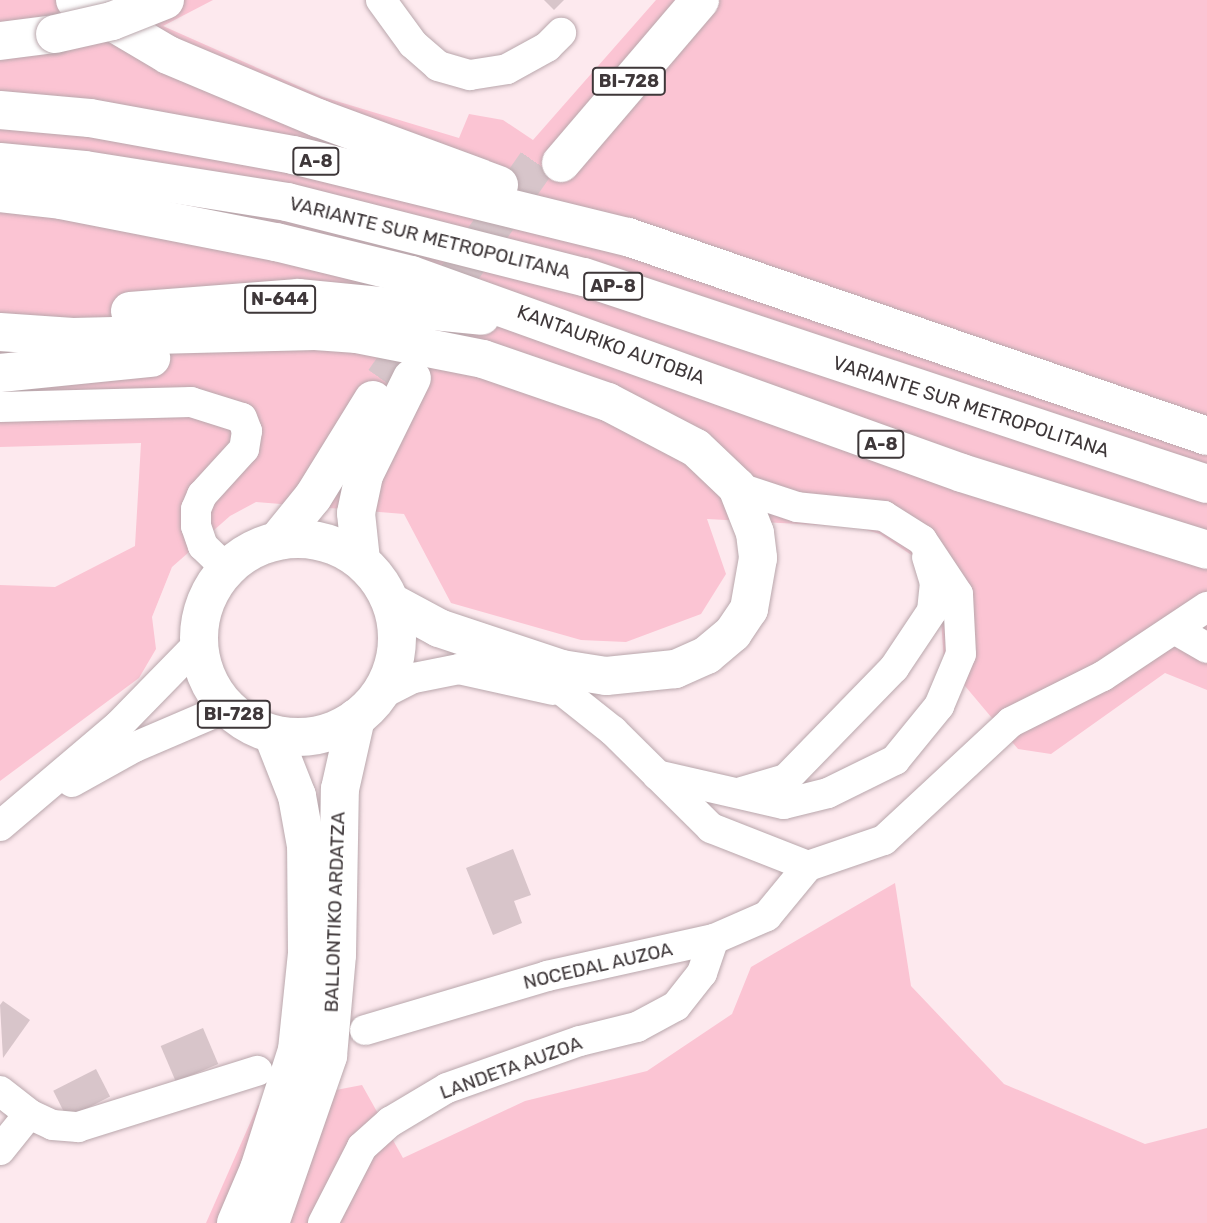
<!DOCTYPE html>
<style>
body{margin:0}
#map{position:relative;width:1207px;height:1223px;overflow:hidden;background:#fde9ee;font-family:Rubik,sans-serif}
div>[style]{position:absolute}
.green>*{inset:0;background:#fbc4d3}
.building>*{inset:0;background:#d8c5ca;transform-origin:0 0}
.major-tunnel>*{height:38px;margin-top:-19px;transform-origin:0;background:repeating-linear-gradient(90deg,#d7c5ca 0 38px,transparent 0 57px)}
.roads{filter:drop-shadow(0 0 2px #b9a7ac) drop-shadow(0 0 2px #b9a7ac)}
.minor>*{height:30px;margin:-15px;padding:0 15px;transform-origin:15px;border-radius:15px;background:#fff}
.major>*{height:38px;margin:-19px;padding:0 19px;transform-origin:19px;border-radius:19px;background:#fff}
.major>.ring{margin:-19px;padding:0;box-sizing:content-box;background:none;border:38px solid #fff;border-radius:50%}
.highway>*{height:38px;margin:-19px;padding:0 19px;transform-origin:19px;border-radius:19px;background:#fff}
.bridges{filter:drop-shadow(0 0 2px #b9a7ac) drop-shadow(0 0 2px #b9a7ac)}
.highway-bridge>*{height:38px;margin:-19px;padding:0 19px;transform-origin:19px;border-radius:19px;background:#fff}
span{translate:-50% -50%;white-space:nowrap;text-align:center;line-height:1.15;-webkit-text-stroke:5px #fff;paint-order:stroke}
.shield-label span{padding:2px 5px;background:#fff;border:2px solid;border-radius:5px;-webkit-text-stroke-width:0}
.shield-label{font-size:18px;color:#3e3739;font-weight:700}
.street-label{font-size:19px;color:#3e3739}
</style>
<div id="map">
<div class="green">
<i style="clip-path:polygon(0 0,213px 0,163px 26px,323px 97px,459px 138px,469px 114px,503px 120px,533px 140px,656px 0,1207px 0,1207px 690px,1165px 673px,1051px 754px,1018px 749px,944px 661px,939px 592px,922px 562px,880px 534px,856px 527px,707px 519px,726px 574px,701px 614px,626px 642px,581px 640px,451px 603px,404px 514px,256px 502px,230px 516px,172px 567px,152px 617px,156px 649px,139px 678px,0 781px,0 585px,55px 587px,135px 546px,141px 443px,0 447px)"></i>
<i style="clip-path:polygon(895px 883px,911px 986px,1004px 1084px,1145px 1144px,1207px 1128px,1207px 1223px,206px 1223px,258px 1105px,362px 1085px,403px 1158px,525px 1101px,647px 1071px,732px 1014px,751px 967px)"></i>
</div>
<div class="building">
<i style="clip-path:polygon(544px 0,564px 0,554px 10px)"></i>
<i style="clip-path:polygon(513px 849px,531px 895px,514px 901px,522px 923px,493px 935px,466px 868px)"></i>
<i style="clip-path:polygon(3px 1001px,30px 1020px,3px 1058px,0 1005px)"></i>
<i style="left:203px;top:1028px;width:39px;height:46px;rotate:67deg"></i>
<i style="left:96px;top:1069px;width:31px;height:48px;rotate:63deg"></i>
</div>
<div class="major-tunnel">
<i style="left:384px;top:381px;width:282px;rotate:-55deg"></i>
</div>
<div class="roads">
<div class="minor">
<i style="left:381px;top:0;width:54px;rotate:54deg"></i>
<i style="left:413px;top:44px;width:33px;rotate:41deg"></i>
<i style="left:438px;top:66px;width:33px;rotate:16deg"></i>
<i style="left:470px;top:75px;width:37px;rotate:-9deg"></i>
<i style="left:507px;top:69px;width:46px;rotate:-28.8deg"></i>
<i style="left:547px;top:47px;width:20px;rotate:-45deg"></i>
<i style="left:0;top:407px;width:191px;rotate:-1.5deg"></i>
<i style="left:191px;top:402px;width:53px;rotate:17.4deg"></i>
<i style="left:242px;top:418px;width:14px;rotate:69deg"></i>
<i style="left:247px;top:431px;width:18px;rotate:99deg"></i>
<i style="left:244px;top:449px;width:62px;rotate:132.4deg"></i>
<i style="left:202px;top:495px;width:15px;rotate:113deg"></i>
<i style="left:196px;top:509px;width:17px;rotate:90deg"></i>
<i style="left:196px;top:526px;width:21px;rotate:71deg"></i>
<i style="left:203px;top:546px;width:32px;rotate:44deg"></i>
<i style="left:1176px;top:630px;width:36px;rotate:30deg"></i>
<i style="left:530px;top:665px;width:106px;rotate:38.5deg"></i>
<i style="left:613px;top:731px;width:138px;rotate:44.7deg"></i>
<i style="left:711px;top:828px;width:104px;rotate:21.4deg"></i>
<i style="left:808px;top:866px;width:80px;rotate:-18.9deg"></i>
<i style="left:884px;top:840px;width:173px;rotate:-42.9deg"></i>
<i style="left:1011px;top:722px;width:103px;rotate:-26.6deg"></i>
<i style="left:1103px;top:676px;width:125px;rotate:-33.6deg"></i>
<i style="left:380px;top:695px;width:38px;rotate:-27deg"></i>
<i style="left:414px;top:678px;width:46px;rotate:-11.3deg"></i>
<i style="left:459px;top:669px;width:96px;rotate:12.6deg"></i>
<i style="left:657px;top:775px;width:130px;rotate:12.9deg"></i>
<i style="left:784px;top:804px;width:45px;rotate:-14deg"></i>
<i style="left:828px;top:793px;width:75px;rotate:-26.2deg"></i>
<i style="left:895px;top:760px;width:70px;rotate:-50.8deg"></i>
<i style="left:939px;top:706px;width:56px;rotate:-67.1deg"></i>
<i style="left:961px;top:654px;width:60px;rotate:-92.9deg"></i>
<i style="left:958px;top:594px;width:65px;rotate:-123.7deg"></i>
<i style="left:922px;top:540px;width:45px;rotate:-147.7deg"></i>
<i style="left:884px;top:516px;width:87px;rotate:-174.1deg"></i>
<i style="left:797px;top:507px;width:63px;rotate:-161.6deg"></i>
<i style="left:72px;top:782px;width:72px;rotate:-29.1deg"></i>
<i style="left:135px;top:747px;width:99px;rotate:-23.2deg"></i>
<i style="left:742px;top:792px;width:46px;rotate:-16.5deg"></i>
<i style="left:786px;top:779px;width:155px;rotate:-45.8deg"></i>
<i style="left:894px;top:668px;width:69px;rotate:-56.3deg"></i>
<i style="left:932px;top:611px;width:28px;rotate:-84deg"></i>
<i style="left:935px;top:583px;width:27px;rotate:-107deg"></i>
<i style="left:0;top:826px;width:155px;rotate:-40.3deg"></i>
<i style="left:118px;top:726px;width:115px;rotate:-45.7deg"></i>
<i style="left:365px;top:1030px;width:190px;rotate:-16.5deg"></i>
<i style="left:547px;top:976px;width:171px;rotate:-12.5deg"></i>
<i style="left:714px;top:939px;width:58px;rotate:-23.5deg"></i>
<i style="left:767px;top:916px;width:65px;rotate:-50.6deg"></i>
<i style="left:0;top:1091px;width:37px;rotate:38deg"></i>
<i style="left:29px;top:1114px;width:26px;rotate:25deg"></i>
<i style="left:53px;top:1125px;width:25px;rotate:5deg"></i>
<i style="left:78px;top:1127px;width:188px;rotate:-17.4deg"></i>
<i style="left:0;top:1150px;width:46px;rotate:-51.1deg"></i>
<i style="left:323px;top:1223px;width:85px;rotate:-62.8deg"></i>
<i style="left:362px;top:1147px;width:38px;rotate:-42deg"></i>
<i style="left:390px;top:1122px;width:66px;rotate:-30.8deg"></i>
<i style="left:447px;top:1088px;width:141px;rotate:-19.5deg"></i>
<i style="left:580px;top:1041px;width:59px;rotate:-13.8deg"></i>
<i style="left:637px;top:1027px;width:44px;rotate:-28.3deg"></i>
<i style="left:676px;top:1006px;width:42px;rotate:-51.8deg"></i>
<i style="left:702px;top:973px;width:36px;rotate:-71deg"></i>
</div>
<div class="major">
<i style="left:561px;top:163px;width:214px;rotate:-49.5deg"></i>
<i class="ring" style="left:199px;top:539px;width:160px;height:160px"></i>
<i style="left:278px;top:540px;width:55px;rotate:-50.9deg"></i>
<i style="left:313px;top:497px;width:114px;rotate:-58.3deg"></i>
<i style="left:361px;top:560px;width:47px;rotate:-96.1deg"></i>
<i style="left:356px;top:513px;width:39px;rotate:-78deg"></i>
<i style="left:364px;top:475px;width:108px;rotate:-63.7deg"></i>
<i style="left:236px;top:1223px;width:59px;rotate:-66.9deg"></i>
<i style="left:259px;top:1169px;width:125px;rotate:-72.3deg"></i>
<i style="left:297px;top:1050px;width:98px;rotate:-84.1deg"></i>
<i style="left:307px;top:953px;width:107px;rotate:-90.5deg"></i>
<i style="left:306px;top:846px;width:51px;rotate:-100.2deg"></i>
<i style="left:297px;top:796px;width:66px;rotate:-111.5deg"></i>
<i style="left:270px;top:1223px;width:177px;rotate:-70.8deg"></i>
<i style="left:328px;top:1056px;width:101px;rotate:-84.9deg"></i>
<i style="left:337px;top:955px;width:166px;rotate:-89deg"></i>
<i style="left:340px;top:789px;width:73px;rotate:-77.3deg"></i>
</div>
<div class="highway">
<i style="left:75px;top:0;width:108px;rotate:30.6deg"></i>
<i style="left:168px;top:55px;width:163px;rotate:22.8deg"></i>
<i style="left:318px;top:118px;width:193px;rotate:20.3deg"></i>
<i style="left:0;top:41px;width:55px;rotate:-7.3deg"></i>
<i style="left:0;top:110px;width:90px;rotate:5.1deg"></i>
<i style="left:90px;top:118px;width:206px;rotate:10.3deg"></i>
<i style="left:293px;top:155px;width:345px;rotate:13.8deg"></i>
<i style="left:628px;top:237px;width:612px;rotate:18.97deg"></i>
<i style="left:0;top:162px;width:85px;rotate:5.4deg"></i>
<i style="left:85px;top:170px;width:205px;rotate:9deg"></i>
<i style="left:287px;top:202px;width:306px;rotate:14.2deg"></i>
<i style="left:584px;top:277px;width:656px;rotate:18.38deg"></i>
<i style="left:0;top:193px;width:61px;rotate:6.5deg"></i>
<i style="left:61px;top:200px;width:219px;rotate:11.1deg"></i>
<i style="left:276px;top:242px;width:139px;rotate:13.7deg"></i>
<i style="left:411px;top:275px;width:585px;rotate:19.77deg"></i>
<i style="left:962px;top:473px;width:257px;rotate:17.4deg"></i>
<i style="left:130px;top:311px;width:169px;rotate:-4.4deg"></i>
<i style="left:299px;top:298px;width:183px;rotate:5.6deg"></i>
<i style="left:0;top:332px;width:73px;rotate:3.9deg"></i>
<i style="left:73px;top:337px;width:242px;rotate:-1.4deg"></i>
<i style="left:315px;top:331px;width:42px;rotate:4.1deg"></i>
<i style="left:357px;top:334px;width:128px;rotate:11.2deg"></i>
<i style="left:483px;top:359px;width:132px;rotate:19deg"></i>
<i style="left:608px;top:402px;width:99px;rotate:27.6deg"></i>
<i style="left:696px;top:448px;width:57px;rotate:43.6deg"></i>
<i style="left:737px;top:487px;width:49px;rotate:68.6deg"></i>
<i style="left:755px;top:533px;width:25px;rotate:83deg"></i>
<i style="left:758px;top:558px;width:52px;rotate:100deg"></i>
<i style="left:749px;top:609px;width:29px;rotate:124deg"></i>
<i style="left:733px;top:633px;width:34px;rotate:140deg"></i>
<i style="left:707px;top:655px;width:35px;rotate:156deg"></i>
<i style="left:675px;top:669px;width:69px;rotate:174.2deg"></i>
<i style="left:606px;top:676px;width:45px;rotate:-171deg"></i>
<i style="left:562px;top:669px;width:130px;rotate:-161.6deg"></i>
<i style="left:439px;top:628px;width:55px;rotate:-151.6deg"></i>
<i style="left:0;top:373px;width:152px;rotate:-5.7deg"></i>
</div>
</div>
<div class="bridges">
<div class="highway-bridge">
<i style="left:55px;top:34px;width:58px;rotate:-12.8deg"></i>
<i style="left:112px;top:21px;width:57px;rotate:-21.6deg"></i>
</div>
</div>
<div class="shield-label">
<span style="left:629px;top:81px">BI-728</span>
<span style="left:316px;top:161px">A-8</span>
<span style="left:613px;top:286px">AP-8</span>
<span style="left:280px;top:299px">N-644</span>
<span style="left:881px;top:444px">A-8</span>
<span style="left:234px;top:714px">BI-728</span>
</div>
<div class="street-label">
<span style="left:430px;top:238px;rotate:14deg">VARIANTE SUR METROPOLITANA</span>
<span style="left:611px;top:345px;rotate:20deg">KANTAURIKO AUTOBIA</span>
<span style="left:971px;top:407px;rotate:18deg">VARIANTE SUR METROPOLITANA</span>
<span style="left:335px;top:912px;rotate:-88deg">BALLONTIKO ARDATZA</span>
<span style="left:598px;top:966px;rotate:-13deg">NOCEDAL AUZOA</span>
<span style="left:511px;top:1068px;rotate:-20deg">LANDETA AUZOA</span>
</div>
</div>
